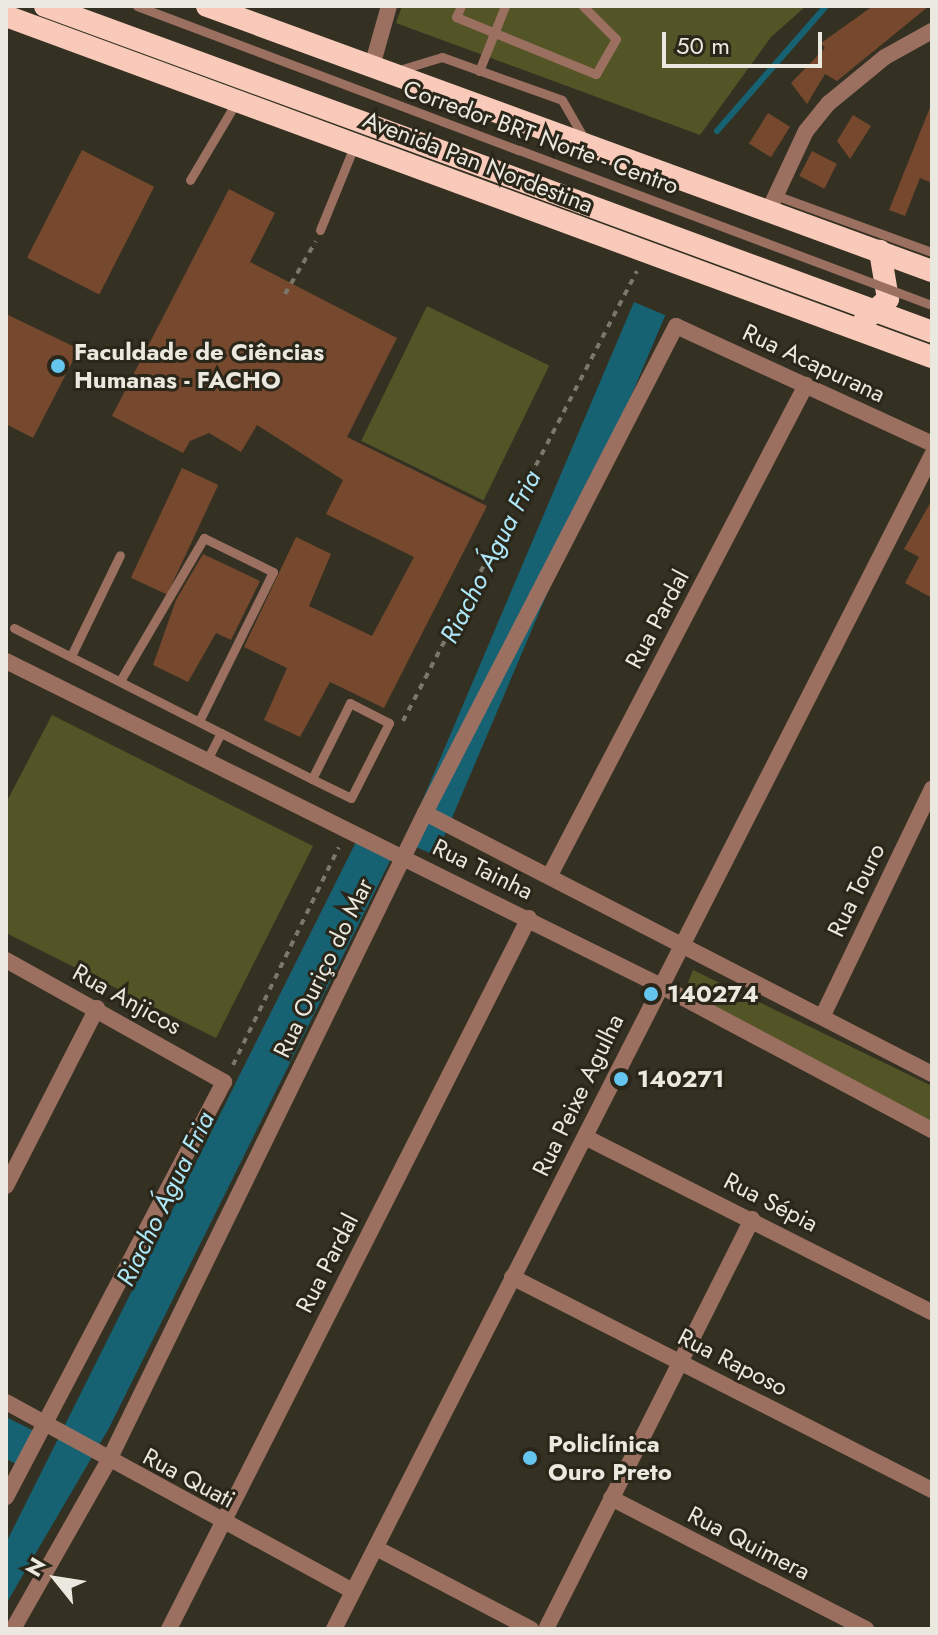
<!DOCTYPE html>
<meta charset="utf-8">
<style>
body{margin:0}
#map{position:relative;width:938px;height:1635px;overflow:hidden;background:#343123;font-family:Jost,sans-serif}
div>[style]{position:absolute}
.green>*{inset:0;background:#545527;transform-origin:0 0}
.water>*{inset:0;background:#166273;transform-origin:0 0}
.stream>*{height:6px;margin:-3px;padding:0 3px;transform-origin:3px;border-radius:3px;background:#166273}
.building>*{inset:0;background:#76482d;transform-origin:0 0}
.path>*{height:4px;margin-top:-2px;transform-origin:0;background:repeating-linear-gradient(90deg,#7a786b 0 6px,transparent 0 12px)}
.service>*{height:9px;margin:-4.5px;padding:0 4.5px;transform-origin:4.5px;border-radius:4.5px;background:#9c7061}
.minor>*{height:16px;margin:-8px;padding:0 8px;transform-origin:8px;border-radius:8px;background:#9c7061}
.tertiary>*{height:16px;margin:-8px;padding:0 8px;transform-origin:8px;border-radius:8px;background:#9c7061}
.trunk>*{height:22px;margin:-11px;padding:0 11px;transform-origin:11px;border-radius:11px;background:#f9caba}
.service-bridge>*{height:9px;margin:-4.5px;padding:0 4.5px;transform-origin:4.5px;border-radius:4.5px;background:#9c7061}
.trunk-bridge>*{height:22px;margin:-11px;padding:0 11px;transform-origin:11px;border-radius:11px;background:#f9caba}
.dots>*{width:22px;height:22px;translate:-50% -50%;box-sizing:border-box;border:4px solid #2a271a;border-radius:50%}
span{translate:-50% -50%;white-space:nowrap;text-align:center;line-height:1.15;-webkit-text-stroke:6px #2a271a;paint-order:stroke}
.street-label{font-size:24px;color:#eae8df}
.poi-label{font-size:24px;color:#eae8df;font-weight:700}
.left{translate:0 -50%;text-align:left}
.water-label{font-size:26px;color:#ade7f8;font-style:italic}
.frame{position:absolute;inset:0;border:8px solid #eae8df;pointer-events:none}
.north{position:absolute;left:16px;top:1539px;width:80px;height:80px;-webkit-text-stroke:6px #2a271a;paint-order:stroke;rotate:300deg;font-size:22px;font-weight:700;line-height:32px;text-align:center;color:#eae8df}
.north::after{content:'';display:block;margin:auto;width:28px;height:36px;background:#eae8df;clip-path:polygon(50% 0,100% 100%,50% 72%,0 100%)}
.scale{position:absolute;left:662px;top:32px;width:160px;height:36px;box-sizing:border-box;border:4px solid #eae8df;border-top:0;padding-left:10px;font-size:24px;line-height:28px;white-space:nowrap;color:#eae8df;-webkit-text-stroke:6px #2a271a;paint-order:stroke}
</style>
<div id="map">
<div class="green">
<i style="clip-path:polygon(402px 6px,806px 6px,771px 37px,700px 135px,396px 23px)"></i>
<i style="left:427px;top:306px;width:136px;height:150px;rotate:26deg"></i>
<i style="clip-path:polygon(52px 715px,313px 846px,216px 1038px,6px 933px,6px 803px)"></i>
<i style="clip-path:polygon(693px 970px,932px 1086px,932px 1126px,692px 994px,686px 988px)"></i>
</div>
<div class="water">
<i style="left:634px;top:302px;width:34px;height:587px;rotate:23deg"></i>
<i style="clip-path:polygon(356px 842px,391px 859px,109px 1428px,6px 1604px,6px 1543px)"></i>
<i style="clip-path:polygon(6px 1417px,34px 1431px,16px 1464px,6px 1459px)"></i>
</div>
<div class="stream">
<i style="left:717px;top:131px;width:166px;rotate:-48.9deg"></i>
</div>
<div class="building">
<i style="clip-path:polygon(873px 6px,929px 6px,837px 81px,825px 74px,807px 104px,791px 83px,825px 48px,821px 43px)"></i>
<i style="clip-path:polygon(931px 105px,932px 183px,920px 178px,905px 216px,889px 210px)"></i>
<i style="left:768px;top:113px;width:26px;height:36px;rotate:32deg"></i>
<i style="clip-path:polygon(853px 115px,871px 126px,850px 159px,837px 141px)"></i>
<i style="left:82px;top:150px;width:81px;height:121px;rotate:27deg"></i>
<i style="left:812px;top:151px;width:28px;height:28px;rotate:27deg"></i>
<i style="clip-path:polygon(229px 189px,275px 213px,250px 262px,397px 338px,347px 437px,487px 506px,384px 708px,330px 682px,300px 737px,264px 720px,287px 668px,244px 647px,296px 537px,331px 554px,309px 606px,372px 636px,414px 557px,326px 514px,343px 480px,257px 425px,241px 452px,209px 433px,190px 441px,183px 453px,112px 416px)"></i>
<i style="clip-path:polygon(6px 314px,79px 349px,33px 438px,6px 424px)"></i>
<i style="left:182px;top:468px;width:40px;height:121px;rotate:25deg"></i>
<i style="clip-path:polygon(932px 500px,932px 598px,905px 583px,919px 557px,904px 549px)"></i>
<i style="clip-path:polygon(203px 554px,260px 581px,231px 640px,216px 633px,188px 682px,153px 665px,176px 600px)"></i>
</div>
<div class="path">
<i style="left:285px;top:294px;width:61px;rotate:-59.7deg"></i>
<i style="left:403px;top:721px;width:507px;rotate:-62.53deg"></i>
<i style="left:233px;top:1065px;width:242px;rotate:-64.1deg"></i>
</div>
<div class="service">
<i style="left:137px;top:6px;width:408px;rotate:20.7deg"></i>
<i style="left:461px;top:6px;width:12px;rotate:114deg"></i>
<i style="left:456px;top:17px;width:151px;rotate:22.2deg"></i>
<i style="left:596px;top:74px;width:40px;rotate:-60.3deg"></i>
<i style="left:616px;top:39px;width:47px;rotate:-135deg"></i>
<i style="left:396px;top:71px;width:48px;rotate:-16.9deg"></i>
<i style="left:442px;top:57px;width:127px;rotate:19.7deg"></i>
<i style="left:562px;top:100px;width:46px;rotate:60.1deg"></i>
<i style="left:479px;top:71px;width:70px;rotate:-68.2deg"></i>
<i style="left:190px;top:180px;width:92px;rotate:-59.3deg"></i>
<i style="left:775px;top:195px;width:167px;rotate:20deg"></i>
<i style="left:320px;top:230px;width:93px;rotate:-67.9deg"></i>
<i style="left:14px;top:628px;width:232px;rotate:26.9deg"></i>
<i style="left:221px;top:733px;width:102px;rotate:26.8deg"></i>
<i style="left:312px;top:779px;width:43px;rotate:26deg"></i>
<i style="left:351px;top:798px;width:84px;rotate:-63.1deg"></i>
<i style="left:389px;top:723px;width:44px;rotate:-152.9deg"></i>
<i style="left:350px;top:703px;width:85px;rotate:116.6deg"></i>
<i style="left:71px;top:656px;width:112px;rotate:-64.1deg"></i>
<i style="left:120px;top:681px;width:166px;rotate:-59.6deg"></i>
<i style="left:204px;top:538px;width:77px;rotate:26.2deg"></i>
<i style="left:273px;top:572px;width:166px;rotate:116.4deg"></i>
<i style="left:207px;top:760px;width:30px;rotate:-63deg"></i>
</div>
<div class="minor">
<i style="left:372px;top:66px;width:62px;rotate:-74.2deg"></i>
<i style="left:768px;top:212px;width:89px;rotate:-64.9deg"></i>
<i style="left:806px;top:131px;width:36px;rotate:-51deg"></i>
<i style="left:829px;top:103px;width:72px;rotate:-39.4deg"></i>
<i style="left:885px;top:57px;width:54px;rotate:-29deg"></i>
<i style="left:6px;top:661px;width:729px;rotate:26.39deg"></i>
<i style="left:659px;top:985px;width:309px;rotate:28deg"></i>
<i style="left:425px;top:813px;width:570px;rotate:27.24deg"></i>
<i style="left:550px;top:875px;width:553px;rotate:-62.42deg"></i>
<i style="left:6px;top:960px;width:250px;rotate:29.2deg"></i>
<i style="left:224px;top:1082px;width:469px;rotate:117.7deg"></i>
<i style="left:824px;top:1013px;width:249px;rotate:-64.3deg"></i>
<i style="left:587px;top:1138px;width:386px;rotate:26.8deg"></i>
<i style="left:6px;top:1186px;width:200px;rotate:-62.9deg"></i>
<i style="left:512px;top:1277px;width:471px;rotate:26.9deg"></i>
<i style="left:611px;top:1498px;width:287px;rotate:27.2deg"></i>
<i style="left:376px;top:1548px;width:175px;rotate:27.6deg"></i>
<i style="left:13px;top:1629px;width:192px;rotate:-60.4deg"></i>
<i style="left:108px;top:1462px;width:722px;rotate:-63.97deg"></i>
<i style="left:425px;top:813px;width:548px;rotate:-62.73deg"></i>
<i style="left:676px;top:326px;width:282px;rotate:24.7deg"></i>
<i style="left:169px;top:1629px;width:797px;rotate:-63.15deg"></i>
<i style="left:546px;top:1629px;width:459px;rotate:-63.3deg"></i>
</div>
<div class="tertiary">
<i style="left:6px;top:1402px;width:395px;rotate:28.6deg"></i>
<i style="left:334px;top:1629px;width:1318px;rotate:-63.01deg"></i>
</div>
<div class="trunk">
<i style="left:45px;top:6px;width:488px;rotate:20.1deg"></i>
<i style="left:207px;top:6px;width:772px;rotate:20.08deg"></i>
<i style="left:6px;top:16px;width:987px;rotate:20.22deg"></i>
<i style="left:864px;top:321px;width:33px;rotate:-43deg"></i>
<i style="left:888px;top:299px;width:49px;rotate:-99.5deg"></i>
</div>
<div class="service-bridge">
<i style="left:519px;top:150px;width:441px;rotate:20.6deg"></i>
</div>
<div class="trunk-bridge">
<i style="left:503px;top:174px;width:457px;rotate:20.2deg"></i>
</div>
<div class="dots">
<i style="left:58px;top:366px;background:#64c5ee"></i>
<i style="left:651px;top:994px;background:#64c5ee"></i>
<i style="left:621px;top:1079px;background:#64c5ee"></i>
<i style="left:530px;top:1458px;background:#64c5ee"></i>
</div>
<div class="street-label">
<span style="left:541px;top:137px;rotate:20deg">Corredor BRT Norte - Centro</span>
<span style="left:478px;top:162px;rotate:21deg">Avenida Pan Nordestina</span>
<span style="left:814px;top:363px;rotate:25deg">Rua Acapurana</span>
<span style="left:657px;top:619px;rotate:-62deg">Rua Pardal</span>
<span style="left:483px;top:869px;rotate:26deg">Rua Tainha</span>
<span style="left:856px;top:890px;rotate:-64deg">Rua Touro</span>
<span style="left:323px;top:968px;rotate:-64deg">Rua Ouriço do Mar</span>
<span style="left:127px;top:999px;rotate:29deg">Rua Anjicos</span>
<span style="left:578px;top:1095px;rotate:-64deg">Rua Peixe Agulha</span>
<span style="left:771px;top:1202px;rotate:27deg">Rua Sépia</span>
<span style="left:327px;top:1263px;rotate:-63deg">Rua Pardal</span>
<span style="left:733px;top:1362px;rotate:27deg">Rua Raposo</span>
<span style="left:189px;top:1478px;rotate:28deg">Rua Quati</span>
<span style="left:749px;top:1543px;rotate:27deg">Rua Quimera</span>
</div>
<div class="poi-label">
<span class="left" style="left:74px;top:366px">Faculdade de Ciências<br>Humanas - FACHO</span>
<span class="left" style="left:667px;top:994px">140274</span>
<span class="left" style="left:637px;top:1079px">140271</span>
<span class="left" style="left:548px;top:1458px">Policlínica<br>Ouro Preto</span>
</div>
<div class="water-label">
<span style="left:491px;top:557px;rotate:-63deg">Riacho Água Fria</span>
<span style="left:166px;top:1199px;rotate:-64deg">Riacho Água Fria</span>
</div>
<div class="frame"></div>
<div class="north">N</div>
<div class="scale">50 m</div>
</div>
